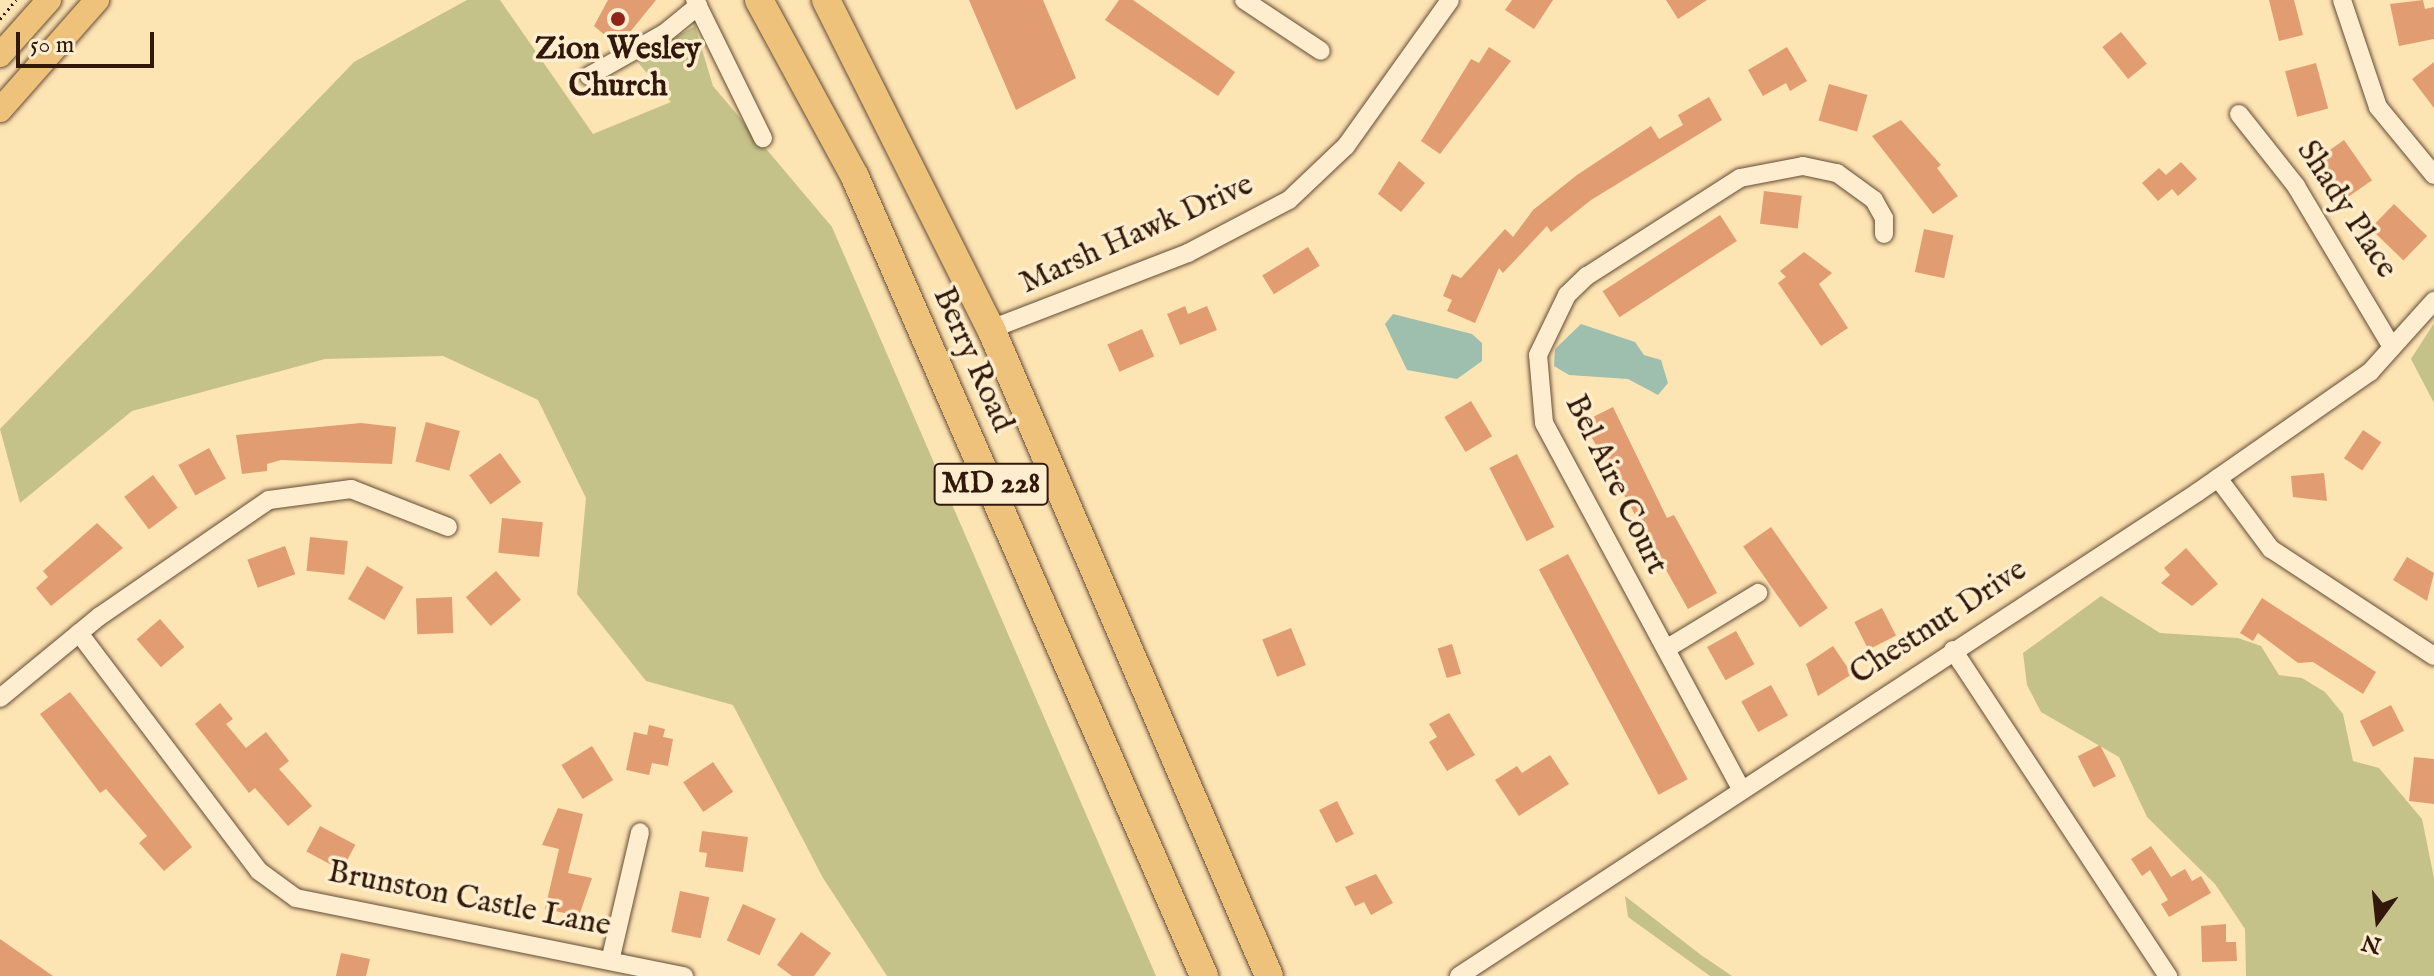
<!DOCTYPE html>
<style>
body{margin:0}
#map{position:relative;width:2434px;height:976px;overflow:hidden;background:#fde4b3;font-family:"IM FELL English",serif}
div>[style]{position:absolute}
.green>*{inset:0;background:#c5c289}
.water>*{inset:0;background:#9fbfae}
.building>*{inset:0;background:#e19d71;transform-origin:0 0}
.path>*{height:3px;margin-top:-1.5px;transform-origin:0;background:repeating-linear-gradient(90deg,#32180a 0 2px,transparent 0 6px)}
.roads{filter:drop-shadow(0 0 2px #654b34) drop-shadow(0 0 2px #654b34)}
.minor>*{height:18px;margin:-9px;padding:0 9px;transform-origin:9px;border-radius:9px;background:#feedce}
.major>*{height:24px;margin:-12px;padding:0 12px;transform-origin:12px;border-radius:12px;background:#eec27a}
.highway>*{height:28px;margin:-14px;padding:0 14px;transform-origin:14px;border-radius:14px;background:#eec27a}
.dots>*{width:22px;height:22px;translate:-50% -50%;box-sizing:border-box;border:4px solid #feedce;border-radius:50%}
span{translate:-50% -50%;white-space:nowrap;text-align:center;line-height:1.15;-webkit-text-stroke:7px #feedce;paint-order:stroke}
.shield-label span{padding:2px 6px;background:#feedce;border:2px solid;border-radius:6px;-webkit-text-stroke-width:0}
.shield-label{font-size:30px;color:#32180a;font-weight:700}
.poi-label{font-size:32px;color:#32180a;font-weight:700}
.street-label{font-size:32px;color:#32180a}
.north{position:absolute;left:2338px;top:880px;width:80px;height:80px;-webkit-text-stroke:6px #feedce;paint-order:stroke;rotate:195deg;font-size:22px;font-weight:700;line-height:32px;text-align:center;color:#32180a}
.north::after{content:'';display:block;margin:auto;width:28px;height:36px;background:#32180a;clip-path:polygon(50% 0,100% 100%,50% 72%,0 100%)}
.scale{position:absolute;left:16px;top:32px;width:138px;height:36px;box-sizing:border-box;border:4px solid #32180a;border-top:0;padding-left:10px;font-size:24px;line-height:28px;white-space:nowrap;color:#32180a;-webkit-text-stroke:6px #feedce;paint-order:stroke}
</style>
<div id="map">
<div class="green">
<i style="clip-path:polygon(467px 0,500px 0,593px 134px,671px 102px,636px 60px,695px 26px,713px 86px,832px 227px,1156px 976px,887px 976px,823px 878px,733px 705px,646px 681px,577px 594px,586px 498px,538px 400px,443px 356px,325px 359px,132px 411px,20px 503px,0 429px,354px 62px)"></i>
<i style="clip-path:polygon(2434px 323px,2434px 403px,2411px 359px)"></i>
<i style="clip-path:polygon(2101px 596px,2160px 633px,2238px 638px,2261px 646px,2279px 675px,2302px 678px,2325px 692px,2343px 714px,2353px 761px,2379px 768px,2422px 819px,2434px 878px,2434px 976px,2246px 976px,2245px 929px,2215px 884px,2147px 817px,2119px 757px,2041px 712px,2027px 685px,2023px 653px)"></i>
<i style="clip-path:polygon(1625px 896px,1701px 955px,1732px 976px,1710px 976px,1628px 917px)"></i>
</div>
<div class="water">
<i style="clip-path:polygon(1393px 314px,1472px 334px,1482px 343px,1482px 361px,1457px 379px,1407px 370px,1385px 324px)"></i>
<i style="clip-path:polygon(1581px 324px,1635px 342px,1644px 355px,1661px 360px,1668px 383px,1658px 395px,1628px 379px,1569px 375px,1554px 366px,1555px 349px)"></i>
</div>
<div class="building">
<i style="clip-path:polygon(608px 0,656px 0,626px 37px,621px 33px,613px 42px,594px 26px)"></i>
<i style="clip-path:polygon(969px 0,1043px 0,1076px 78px,1016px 110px)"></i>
<i style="clip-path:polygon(1119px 0,1133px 0,1235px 72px,1218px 96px,1105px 20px)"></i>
<i style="clip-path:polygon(1512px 0,1553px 0,1534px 29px,1505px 10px)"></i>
<i style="clip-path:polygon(1666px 0,1707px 0,1678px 19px)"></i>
<i style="clip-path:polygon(2269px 0,2294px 0,2303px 35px,2279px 41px)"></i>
<i style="clip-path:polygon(2423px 0,2425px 9px,2434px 7px,2434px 39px,2399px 46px,2390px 4px)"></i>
<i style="left:2121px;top:32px;width:41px;height:24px;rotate:51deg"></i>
<i style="clip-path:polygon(1489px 47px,1511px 61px,1440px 154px,1421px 141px,1471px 59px,1479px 63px)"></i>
<i style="clip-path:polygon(1787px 47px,1807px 81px,1790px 91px,1786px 83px,1763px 96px,1748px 70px)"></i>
<i style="clip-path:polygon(2434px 62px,2434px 108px,2412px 79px)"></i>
<i style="left:2316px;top:63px;width:47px;height:32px;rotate:75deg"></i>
<i style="left:1829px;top:84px;width:40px;height:38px;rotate:16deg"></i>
<i style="clip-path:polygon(1709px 97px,1722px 120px,1591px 200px,1551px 232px,1547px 226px,1503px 273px,1499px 268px,1475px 323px,1447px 311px,1452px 300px,1443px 296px,1452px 274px,1461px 278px,1505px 229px,1513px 237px,1533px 210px,1577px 175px,1651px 126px,1659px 139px,1683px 125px,1678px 115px)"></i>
<i style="clip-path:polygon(1901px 120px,1941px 165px,1937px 168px,1958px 196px,1933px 214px,1872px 136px)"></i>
<i style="left:2344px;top:140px;width:49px;height:33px;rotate:55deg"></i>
<i style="clip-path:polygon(1399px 161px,1425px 183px,1401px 212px,1378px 194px)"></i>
<i style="clip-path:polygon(2181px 162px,2197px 179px,2178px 196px,2172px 189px,2158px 201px,2142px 183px,2159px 168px,2166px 175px)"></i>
<i style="left:1764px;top:191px;width:38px;height:33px;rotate:7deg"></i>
<i style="left:2394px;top:204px;width:46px;height:34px;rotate:44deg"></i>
<i style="left:1720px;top:215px;width:31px;height:140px;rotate:57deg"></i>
<i style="left:1924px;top:229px;width:30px;height:44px;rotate:12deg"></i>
<i style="left:1308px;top:247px;width:22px;height:54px;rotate:58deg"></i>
<i style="clip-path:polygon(1804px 252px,1832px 273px,1819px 284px,1848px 328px,1821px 346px,1778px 283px,1786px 277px,1780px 271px)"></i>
<i style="clip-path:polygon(1185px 306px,1188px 314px,1207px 306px,1217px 330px,1180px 345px,1167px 314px)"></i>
<i style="left:1142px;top:329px;width:30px;height:38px;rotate:66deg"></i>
<i style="left:1471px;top:401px;width:41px;height:31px;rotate:59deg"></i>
<i style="clip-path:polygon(1613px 407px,1667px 518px,1674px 515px,1717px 593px,1688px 609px,1583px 422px)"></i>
<i style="left:426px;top:422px;width:35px;height:41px;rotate:15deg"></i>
<i style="clip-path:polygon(361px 423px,396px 427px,392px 464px,281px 460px,267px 464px,267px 471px,242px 474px,236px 435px)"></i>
<i style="left:2363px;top:430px;width:22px;height:34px;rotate:34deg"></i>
<i style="left:209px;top:448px;width:35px;height:35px;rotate:61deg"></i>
<i style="left:500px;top:453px;width:36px;height:38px;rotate:54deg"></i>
<i style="left:1517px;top:454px;width:82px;height:31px;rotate:63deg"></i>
<i style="clip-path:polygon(2324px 473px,2327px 501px,2293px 497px,2291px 476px)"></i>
<i style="left:153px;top:475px;width:41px;height:36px;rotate:53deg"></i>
<i style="left:502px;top:518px;width:41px;height:35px;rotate:6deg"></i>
<i style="clip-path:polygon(97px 523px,123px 548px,51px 606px,36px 588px,48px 577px,43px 571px)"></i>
<i style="left:1771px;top:527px;width:99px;height:34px;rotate:55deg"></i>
<i style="left:310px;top:537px;width:38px;height:34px;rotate:6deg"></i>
<i style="left:285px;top:546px;width:30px;height:40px;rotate:70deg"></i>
<i style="clip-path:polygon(2186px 548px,2218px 584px,2192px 606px,2161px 583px,2170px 575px,2164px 568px)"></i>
<i style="left:1568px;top:554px;width:255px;height:33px;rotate:62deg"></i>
<i style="clip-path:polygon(2407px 557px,2434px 573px,2427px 601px,2393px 580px)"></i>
<i style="left:367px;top:566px;width:42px;height:38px;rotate:30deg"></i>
<i style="left:496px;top:571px;width:38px;height:40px;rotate:49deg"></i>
<i style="left:452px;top:597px;width:36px;height:36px;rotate:88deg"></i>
<i style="clip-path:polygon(2262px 598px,2376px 672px,2363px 694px,2313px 662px,2298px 663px,2258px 633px,2253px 641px,2240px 633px)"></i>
<i style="left:1882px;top:608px;width:31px;height:31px;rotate:63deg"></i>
<i style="left:160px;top:619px;width:37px;height:31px;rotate:49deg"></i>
<i style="left:1291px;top:628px;width:40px;height:31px;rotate:68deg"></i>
<i style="left:1736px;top:631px;width:38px;height:33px;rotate:61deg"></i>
<i style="left:1452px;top:644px;width:31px;height:15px;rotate:73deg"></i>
<i style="clip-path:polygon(1833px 646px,1852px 674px,1818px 696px,1806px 664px)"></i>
<i style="left:1771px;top:685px;width:35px;height:34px;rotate:61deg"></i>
<i style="clip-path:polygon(70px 692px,192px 847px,164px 871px,139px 843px,147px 836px,106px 789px,100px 793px,40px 714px)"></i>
<i style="clip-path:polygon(220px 703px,233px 719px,226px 724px,246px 748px,266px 732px,289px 761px,279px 769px,312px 806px,288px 826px,255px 788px,249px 793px,195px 724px)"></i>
<i style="left:2391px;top:705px;width:29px;height:35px;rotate:63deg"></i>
<i style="clip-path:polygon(1449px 713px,1475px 755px,1447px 771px,1429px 742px,1437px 737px,1429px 724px)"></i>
<i style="clip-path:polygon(649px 725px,665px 729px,663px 737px,673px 739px,668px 766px,652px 763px,649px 775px,626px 770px,634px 732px,647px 735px)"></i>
<i style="left:2100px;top:745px;width:35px;height:25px;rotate:63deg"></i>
<i style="left:592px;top:746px;width:40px;height:36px;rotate:58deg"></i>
<i style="clip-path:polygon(1550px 755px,1569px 784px,1519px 816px,1495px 780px,1517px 766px,1522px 773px)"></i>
<i style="clip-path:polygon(2414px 757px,2434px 759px,2434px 804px,2409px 801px)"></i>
<i style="left:713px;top:762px;width:36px;height:36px;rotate:56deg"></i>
<i style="left:1337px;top:801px;width:37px;height:20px;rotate:63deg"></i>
<i style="clip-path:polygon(558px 808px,583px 814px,568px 873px,592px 878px,579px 916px,545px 909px,559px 849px,542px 845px)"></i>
<i style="left:320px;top:826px;width:40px;height:29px;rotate:28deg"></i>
<i style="clip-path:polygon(702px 831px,748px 837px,743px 872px,705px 867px,707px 853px,699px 852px)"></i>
<i style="clip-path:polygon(2151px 846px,2171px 877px,2185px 869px,2192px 881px,2201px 876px,2211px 893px,2169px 917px,2161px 904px,2168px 900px,2150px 870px,2142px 876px,2131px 859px)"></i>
<i style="clip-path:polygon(1376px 874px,1393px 903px,1371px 915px,1364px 902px,1355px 906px,1345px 887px)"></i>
<i style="left:680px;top:891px;width:30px;height:42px;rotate:12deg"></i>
<i style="left:743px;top:904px;width:36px;height:40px;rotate:24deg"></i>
<i style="clip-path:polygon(2226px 924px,2226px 942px,2236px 942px,2237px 961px,2202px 962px,2201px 926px)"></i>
<i style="clip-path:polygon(801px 932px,831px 953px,814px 976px,792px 976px,777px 965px)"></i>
<i style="clip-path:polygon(0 939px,53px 976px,0 976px)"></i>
<i style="clip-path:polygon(341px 953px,370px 959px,366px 976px,336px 976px)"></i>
</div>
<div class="path">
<i style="left:0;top:19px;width:25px;rotate:-50deg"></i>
</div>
<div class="roads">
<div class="minor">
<i style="left:695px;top:0;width:154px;rotate:63.8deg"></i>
<i style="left:1244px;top:0;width:92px;rotate:33.5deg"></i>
<i style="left:2342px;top:0;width:113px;rotate:71.4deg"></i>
<i style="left:2378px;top:107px;width:88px;rotate:50.5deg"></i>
<i style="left:589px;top:76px;width:87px;rotate:-29.5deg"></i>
<i style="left:665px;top:33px;width:43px;rotate:-39.3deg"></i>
<i style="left:2239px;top:114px;width:92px;rotate:51.6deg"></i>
<i style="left:2296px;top:186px;width:187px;rotate:59.2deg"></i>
<i style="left:991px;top:329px;width:211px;rotate:-21.1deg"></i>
<i style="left:1188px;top:253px;width:114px;rotate:-27.7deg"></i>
<i style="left:1289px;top:200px;width:79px;rotate:-43.5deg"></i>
<i style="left:1346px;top:146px;width:179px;rotate:-54.5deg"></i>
<i style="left:2218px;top:478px;width:89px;rotate:53.3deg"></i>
<i style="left:2271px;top:549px;width:195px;rotate:33.3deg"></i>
<i style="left:79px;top:633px;width:298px;rotate:52.9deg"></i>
<i style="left:259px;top:871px;width:46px;rotate:36.1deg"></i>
<i style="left:296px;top:898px;width:396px;rotate:11.4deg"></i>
<i style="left:1666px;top:649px;width:108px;rotate:-31.3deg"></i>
<i style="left:1953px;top:650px;width:391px;rotate:56.6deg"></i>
<i style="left:0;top:698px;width:129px;rotate:-39.4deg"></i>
<i style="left:100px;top:616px;width:205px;rotate:-34.5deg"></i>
<i style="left:269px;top:500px;width:83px;rotate:-7.6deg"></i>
<i style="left:351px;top:489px;width:104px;rotate:21.4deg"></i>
<i style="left:1740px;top:787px;width:413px;rotate:-118.3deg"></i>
<i style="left:1544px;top:423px;width:68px;rotate:-95deg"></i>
<i style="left:1538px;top:355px;width:67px;rotate:-64.2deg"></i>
<i style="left:1567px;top:295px;width:28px;rotate:-44deg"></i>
<i style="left:1587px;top:276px;width:182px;rotate:-32.6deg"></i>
<i style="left:1740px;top:178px;width:64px;rotate:-10.8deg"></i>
<i style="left:1803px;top:166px;width:35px;rotate:12deg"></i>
<i style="left:1837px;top:173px;width:46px;rotate:36.1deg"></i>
<i style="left:1874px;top:200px;width:21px;rotate:61deg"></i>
<i style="left:1884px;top:218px;width:16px;rotate:90deg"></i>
<i style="left:611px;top:957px;width:128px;rotate:-76.9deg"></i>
<i style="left:1459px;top:976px;width:883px;rotate:-33.22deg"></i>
<i style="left:2198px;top:492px;width:210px;rotate:-34.9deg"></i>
<i style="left:2370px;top:372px;width:96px;rotate:-48deg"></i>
</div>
<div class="major">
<i style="left:0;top:55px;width:74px;rotate:-48.3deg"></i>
<i style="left:0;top:110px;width:147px;rotate:-48.6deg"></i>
</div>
<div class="highway">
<i style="left:759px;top:0;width:201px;rotate:61.5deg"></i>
<i style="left:855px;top:177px;width:872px;rotate:66.4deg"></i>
<i style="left:826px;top:0;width:368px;rotate:63.4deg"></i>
<i style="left:991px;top:329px;width:704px;rotate:66.75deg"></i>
</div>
</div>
<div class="dots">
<i style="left:618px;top:19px;background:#8f2418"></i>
</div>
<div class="shield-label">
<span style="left:991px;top:484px">MD 228</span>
</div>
<div class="poi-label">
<span style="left:618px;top:69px">Zion Wesley<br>Church</span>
</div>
<div class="street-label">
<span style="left:2346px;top:210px;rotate:57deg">Shady Place</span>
<span style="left:1137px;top:235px;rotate:-24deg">Marsh Hawk Drive</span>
<span style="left:972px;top:360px;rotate:66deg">Berry Road</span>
<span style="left:1615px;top:485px;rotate:64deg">Bel Aire Court</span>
<span style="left:1939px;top:623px;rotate:-33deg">Chestnut Drive</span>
<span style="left:469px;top:900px;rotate:11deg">Brunston Castle Lane</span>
</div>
<div class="north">N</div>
<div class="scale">50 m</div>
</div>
